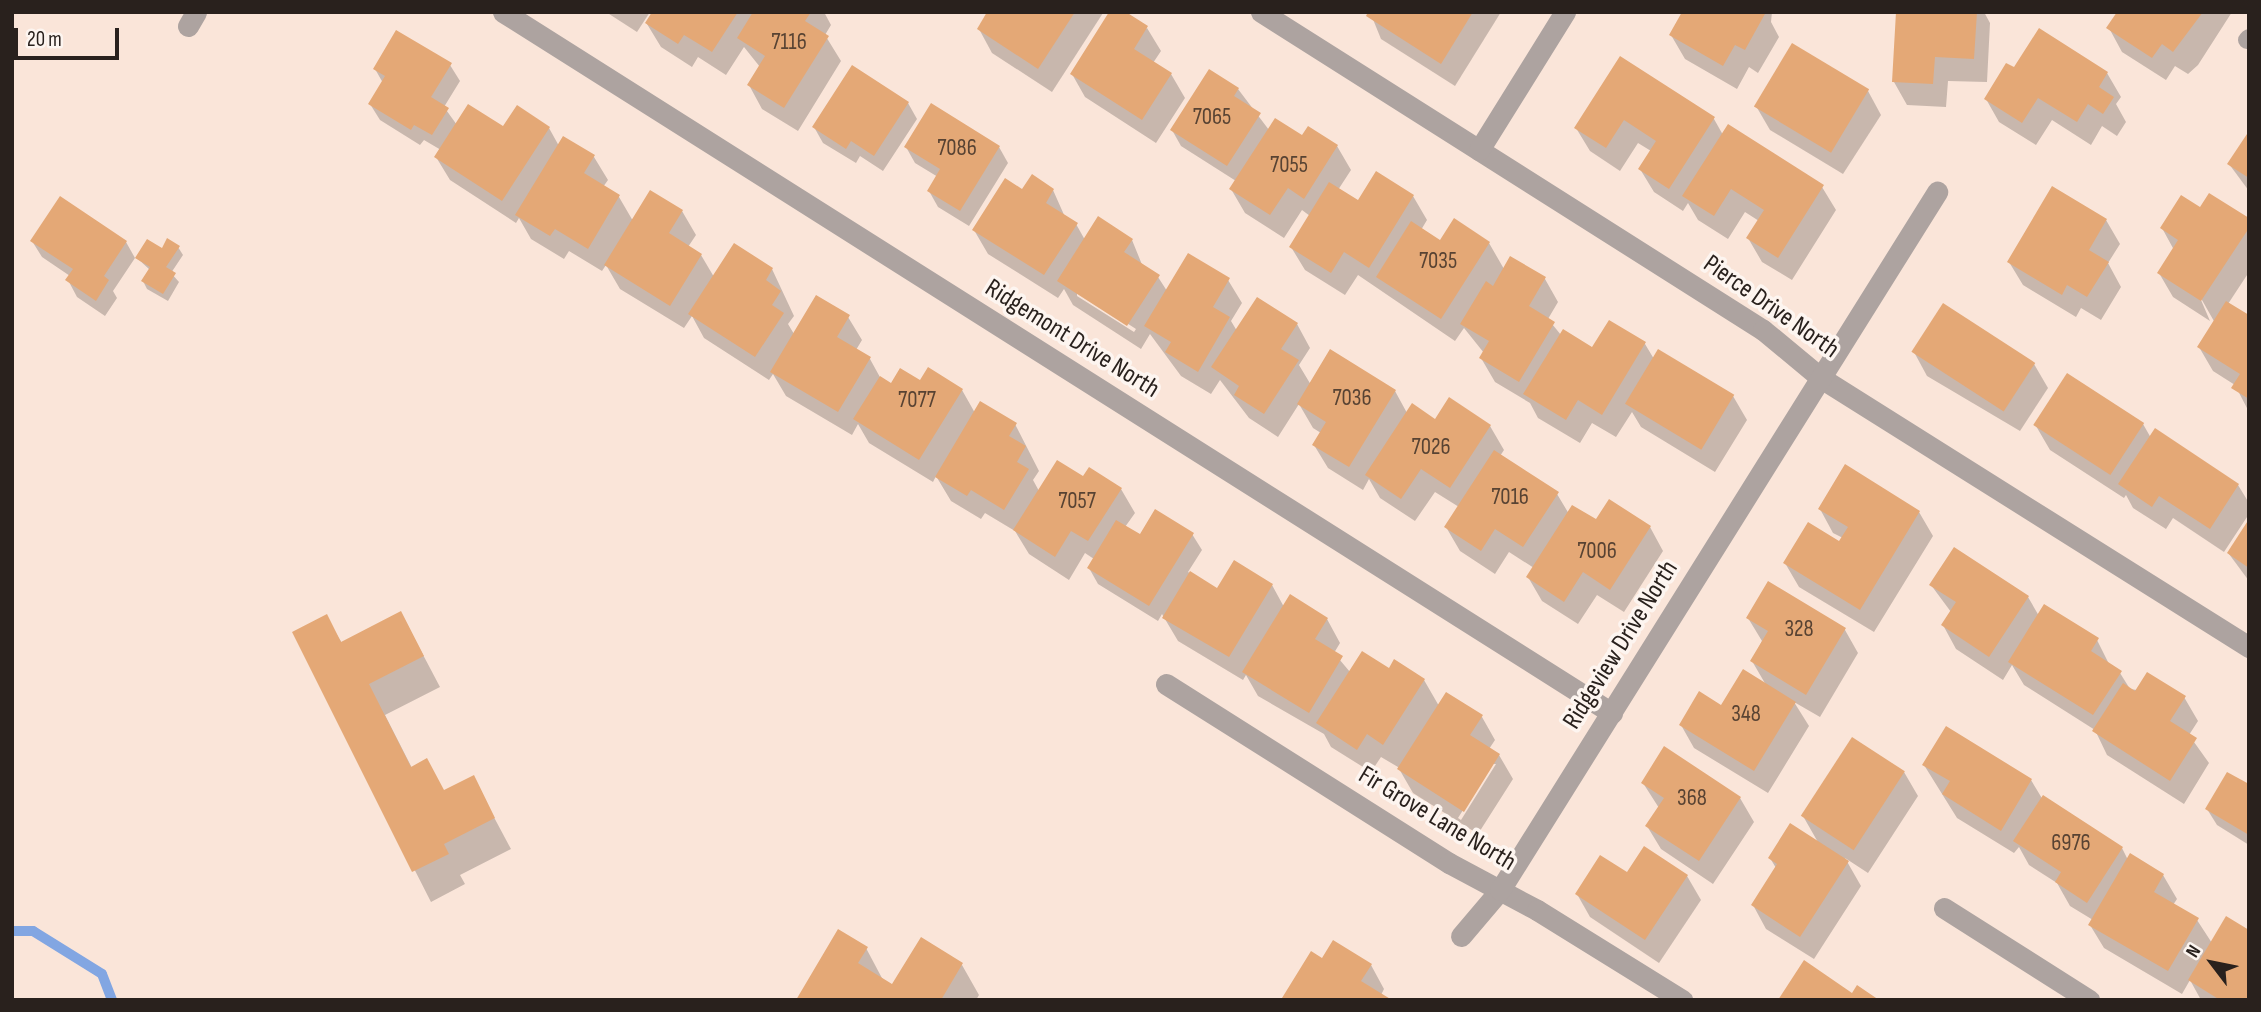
<!DOCTYPE html>
<style>
body{margin:0}
#map{position:relative;width:2261px;height:1012px;overflow:hidden;background:#fae5d9;font-family:"Sofia Sans Condensed",sans-serif}
div>[style]{position:absolute}
.shadow>*{inset:0;background:#0003}
.stream>*{height:10px;margin:-5px;padding:0 5px;transform-origin:5px;border-radius:5px;background:#82a6e2}
.building>*{inset:0;background:#e4a876;transform-origin:0 0}
.lane>*{height:18px;margin:-9px;padding:0 9px;transform-origin:9px;border-radius:9px;background:#ada3a0}
.street>*{height:21px;margin:-10.5px;padding:0 10.5px;transform-origin:10.5px;border-radius:10.5px;background:#ada3a0}
span{translate:-50% -50%;white-space:nowrap;text-align:center;line-height:1.15;-webkit-text-stroke:7px #fdf5f0;paint-order:stroke}
.number-label{font-size:23px;color:#584333}
.number-label span{-webkit-text-stroke-width:0}
.street-label{font-size:26px;color:#29211d}
.frame{position:absolute;inset:0;border:14px solid #29211d;pointer-events:none}
.north{position:absolute;left:2177px;top:928px;width:70px;height:70px;-webkit-text-stroke:5px #fdf5f0;paint-order:stroke;rotate:302deg;font-size:19px;font-weight:700;line-height:28px;text-align:center;color:#29211d}
.north::after{content:'';display:block;margin:auto;width:24px;height:32px;background:#29211d;clip-path:polygon(50% 0,100% 100%,50% 72%,0 100%)}
.scale{position:absolute;left:14px;top:28px;width:105px;height:32px;box-sizing:border-box;border:4px solid #29211d;border-top:0;padding-left:9px;font-size:21px;line-height:24px;white-space:nowrap;color:#29211d;-webkit-text-stroke:5px #fdf5f0;paint-order:stroke}
</style>
<div id="map">
<div class="shadow">
<i style="clip-path:polygon(606px 12px,650px 12px,637px 32px)"></i>
<i style="clip-path:polygon(654px 12px,824px 12px,831px 25px,825px 35px,841px 61px,798px 131px,762px 109px,749px 85px,760px 67px,744px 47px,726px 75px,698px 57px,692px 67px,661px 47px,647px 24px)"></i>
<i style="clip-path:polygon(990px 12px,1102px 12px,1103px 13px,1052px 92px,992px 53px,979px 29px)"></i>
<i style="clip-path:polygon(1370px 12px,1501px 12px,1455px 86px,1381px 39px)"></i>
<i style="clip-path:polygon(1684px 12px,1772px 12px,1771px 22px,1779px 37px,1758px 73px,1749px 67px,1737px 89px,1685px 59px,1671px 35px)"></i>
<i style="clip-path:polygon(1897px 12px,1984px 12px,1990px 23px,1987px 82px,1948px 81px,1946px 107px,1907px 105px,1894px 82px)"></i>
<i style="clip-path:polygon(2119px 12px,2232px 12px,2198px 65px,2188px 74px,2175px 66px,2166px 80px,2122px 52px,2109px 28px)"></i>
<i style="clip-path:polygon(1147px 28px,1161px 51px,1153px 63px,1171px 74px,1185px 98px,1156px 143px,1085px 97px,1072px 74px)"></i>
<i style="clip-path:polygon(1621px 59px,1714px 119px,1723px 135px,1822px 187px,1836px 210px,1792px 280px,1762px 262px,1748px 238px,1759px 221px,1745px 212px,1728px 239px,1698px 220px,1688px 203px,1683px 211px,1654px 192px,1640px 169px,1651px 151px,1638px 143px,1620px 171px,1590px 151px,1576px 128px)"></i>
<i style="clip-path:polygon(evenodd,450px 65px,460px 81px,444px 107px,457px 125px,549px 128px,559px 146px,594px 157px,608px 180px,603px 187px,619px 197px,633px 221px,682px 211px,696px 235px,688px 247px,701px 255px,714px 277px,772px 269px,794px 316px,788px 324px,794px 334px,848px 317px,862px 340px,856px 350px,870px 359px,881px 379px,892px 385px,921px 383px,962px 390px,975px 413px,1015px 424px,1039px 471px,1033px 480px,1039px 491px,1083px 478px,1121px 489px,1135px 513px,1125px 527px,1140px 537px,1192px 534px,1202px 550px,1188px 572px,1218px 590px,1272px 585px,1284px 607px,1327px 619px,1340px 643px,1334px 653px,1350px 672px,1389px 670px,1395px 662px,1424px 680px,1439px 706px,1482px 717px,1495px 740px,1489px 749px,1499px 755px,1513px 779px,1478px 834px,1413px 793px,1398px 767px,1381px 757px,1371px 772px,1331px 747px,1324px 734px,1258px 696px,1246px 675px,1243px 680px,1178px 641px,1162px 614px,1158px 621px,1098px 584px,1089px 568px,1094px 559px,1085px 553px,1069px 580px,1029px 554px,1015px 531px,985px 513px,981px 519px,951px 501px,936px 476px,933px 482px,869px 443px,858px 424px,852px 435px,786px 396px,773px 374px,769px 380px,704px 338px,692px 316px,684px 328px,620px 289px,606px 265px,602px 271px,569px 251px,564px 259px,531px 239px,519px 218px,516px 223px,450px 180px,436px 157px,441px 150px,424px 140px,420px 145px,380px 120px,370px 104px,383px 83px,375px 69px,450px 65px,1492px 764px,1496px 764px,1461px 820px,1458px 818px,1492px 764px)"></i>
<i style="clip-path:polygon(2014px 70px,2107px 73px,2121px 97px,2116px 104px,2126px 122px,2117px 136px,2102px 126px,2091px 145px,2052px 120px,2036px 145px,1999px 122px,1986px 99px)"></i>
<i style="clip-path:polygon(1238px 89px,1269px 130px,1303px 138px,1308px 128px,1337px 146px,1351px 170px,1338px 190px,1358px 203px,1413px 196px,1427px 220px,1421px 230px,1441px 242px,1489px 243px,1504px 269px,1545px 279px,1558px 302px,1548px 319px,1561px 335px,1592px 349px,1645px 344px,1654px 359px,1733px 396px,1747px 420px,1715px 472px,1641px 427px,1632px 412px,1616px 437px,1592px 423px,1580px 443px,1538px 418px,1530px 403px,1495px 382px,1481px 358px,1484px 353px,1464px 328px,1455px 341px,1358px 275px,1345px 295px,1305px 270px,1291px 247px,1310px 216px,1302px 210px,1284px 238px,1245px 213px,1231px 189px,1236px 181px,1181px 146px,1172px 130px)"></i>
<i style="clip-path:polygon(1868px 91px,1881px 115px,1843px 174px,1770px 130px,1756px 106px)"></i>
<i style="clip-path:polygon(908px 103px,917px 119px,883px 171px,860px 156px,856px 163px,823px 143px,814px 127px)"></i>
<i style="clip-path:polygon(2249px 134px,2249px 191px,2229px 164px)"></i>
<i style="clip-path:polygon(906px 147px,999px 147px,1008px 163px,969px 226px,938px 207px,929px 191px,938px 177px,915px 163px)"></i>
<i style="clip-path:polygon(evenodd,1053px 190px,1065px 217px,1076px 224px,1085px 240px,1132px 240px,1143px 267px,1158px 277px,1167px 291px,1228px 280px,1242px 303px,1231px 321px,1237px 331px,1297px 324px,1310px 348px,1299px 365px,1311px 385px,1395px 391px,1407px 413px,1435px 421px,1490px 426px,1504px 450px,1500px 456px,1557px 494px,1569px 514px,1596px 522px,1650px 527px,1663px 551px,1624px 612px,1597px 595px,1578px 624px,1542px 601px,1528px 577px,1534px 568px,1509px 552px,1495px 574px,1460px 551px,1446px 527px,1459px 507px,1435px 492px,1415px 521px,1380px 498px,1369px 479px,1363px 490px,1328px 468px,1314px 445px,1321px 433px,1313px 428px,1299px 404px,1278px 437px,1249px 418px,1220px 380px,1211px 394px,1181px 376px,1150px 334px,1141px 349px,1073px 305px,1064px 289px,1058px 298px,988px 254px,974px 230px,1023px 192px,1053px 190px,1077px 291px,1136px 329px,1134px 332px,1077px 296px,1077px 291px)"></i>
<i style="clip-path:polygon(2200px 210px,2249px 220px,2249px 272px,2228px 304px,2249px 318px,2249px 412px,2235px 385px,2213px 371px,2199px 347px,2215px 323px,2198px 293px,2210px 321px,2173px 297px,2159px 273px,2174px 250px,2162px 228px)"></i>
<i style="clip-path:polygon(2106px 220px,2120px 244px,2108px 263px,2121px 287px,2101px 320px,2081px 308px,2076px 317px,2023px 285px,2009px 262px)"></i>
<i style="clip-path:polygon(32px 241px,126px 242px,135px 258px,113px 291px,117px 298px,105px 316px,77px 297px,68px 280px,70px 276px,42px 257px)"></i>
<i style="clip-path:polygon(178px 247px,183px 255px,171px 273px,179px 282px,168px 301px,147px 289px,143px 281px,150px 270px,137px 258px)"></i>
<i style="clip-path:polygon(1914px 352px,2034px 364px,2048px 388px,2020px 431px,1927px 376px)"></i>
<i style="clip-path:polygon(2143px 424px,2151px 438px,2238px 485px,2249px 503px,2249px 514px,2224px 552px,2173px 518px,2166px 529px,2133px 508px,2126px 495px,2124px 498px,2050px 450px,2036px 426px)"></i>
<i style="clip-path:polygon(1820px 509px,1919px 512px,1933px 536px,1874px 632px,1799px 587px,1785px 563px,1840px 544px,1843px 538px,1833px 533px)"></i>
<i style="clip-path:polygon(2249px 523px,2249px 581px,2229px 554px)"></i>
<i style="clip-path:polygon(1931px 585px,2028px 597px,2039px 616px,2097px 640px,2110px 666px,2120px 673px,2130px 689px,2184px 697px,2198px 721px,2189px 735px,2209px 763px,2184px 804px,2107px 755px,2095px 730px,2024px 685px,2012px 665px,2003px 680px,1956px 649px,1943px 625px,1951px 612px)"></i>
<i style="clip-path:polygon(401px 613px,440px 687px,385px 715px,412px 768px,445px 792px,473px 778px,511px 849px,460px 875px,465px 884px,431px 902px,294px 633px,326px 617px,342px 643px)"></i>
<i style="clip-path:polygon(1748px 618px,1845px 630px,1858px 653px,1820px 717px,1794px 702px,1809px 726px,1768px 793px,1694px 748px,1681px 725px,1766px 685px,1752px 661px,1762px 641px)"></i>
<i style="clip-path:polygon(1924px 765px,2031px 780px,2043px 800px,2122px 848px,2128px 860px,2163px 875px,2177px 899px,2173px 905px,2197px 920px,2249px 1000px,2201px 1000px,2190px 980px,2182px 994px,2104px 948px,2090px 925px,2093px 920px,2070px 906px,2057px 883px,2029px 865px,2019px 847px,2014px 853px,1957px 818px)"></i>
<i style="clip-path:polygon(1904px 772px,1918px 796px,1868px 873px,1845px 858px,1861px 886px,1814px 959px,1766px 929px,1753px 905px,1776px 868px,1770px 858px,1819px 844px,1803px 816px)"></i>
<i style="clip-path:polygon(1643px 783px,1740px 798px,1754px 822px,1713px 884px,1661px 849px,1647px 826px,1659px 808px)"></i>
<i style="clip-path:polygon(2249px 786px,2249px 845px,2217px 825px,2207px 809px)"></i>
<i style="clip-path:polygon(1627px 875px,1687px 876px,1701px 900px,1659px 963px,1590px 917px,1577px 894px)"></i>
<i style="clip-path:polygon(866px 948px,883px 980px,893px 987px,962px 965px,979px 995px,976px 1000px,798px 1000px)"></i>
<i style="clip-path:polygon(1311px 954px,1323px 961px,1371px 965px,1384px 989px,1381px 995px,1389px 1000px,1285px 1000px)"></i>
</div>
<div class="stream">
<i style="left:12px;top:931px;width:21px"></i>
<i style="left:33px;top:931px;width:81px;rotate:31.9deg"></i>
<i style="left:102px;top:974px;width:28px;rotate:69deg"></i>
</div>
<div class="building">
<i style="clip-path:polygon(652px 12px,738px 12px,712px 52px,684px 35px,678px 44px,645px 23px)"></i>
<i style="clip-path:polygon(753px 12px,811px 12px,805px 21px,829px 36px,784px 108px,747px 85px,765px 56px,737px 38px)"></i>
<i style="clip-path:polygon(987px 12px,1075px 12px,1038px 69px,977px 29px)"></i>
<i style="clip-path:polygon(1109px 12px,1126px 12px,1148px 26px,1134px 49px,1172px 73px,1142px 120px,1070px 74px)"></i>
<i style="clip-path:polygon(1368px 12px,1473px 12px,1441px 64px,1366px 16px)"></i>
<i style="clip-path:polygon(1682px 12px,1766px 12px,1745px 50px,1735px 45px,1723px 66px,1669px 35px)"></i>
<i style="clip-path:polygon(1896px 12px,1977px 12px,1974px 59px,1935px 57px,1933px 84px,1892px 82px)"></i>
<i style="clip-path:polygon(2117px 12px,2203px 12px,2173px 52px,2162px 44px,2152px 58px,2106px 28px)"></i>
<i style="clip-path:polygon(2039px 28px,2108px 72px,2099px 87px,2114px 97px,2103px 114px,2088px 104px,2077px 122px,2038px 98px,2022px 123px,1984px 99px,2006px 63px,2014px 67px)"></i>
<i style="clip-path:polygon(396px 30px,452px 63px,431px 97px,449px 108px,432px 135px,414px 125px,411px 130px,368px 104px,385px 76px,373px 69px)"></i>
<i style="left:1792px;top:43px;width:90px;height:74px;rotate:31deg"></i>
<i style="clip-path:polygon(1620px 56px,1715px 117px,1669px 189px,1638px 169px,1656px 141px,1624px 120px,1606px 148px,1574px 128px)"></i>
<i style="clip-path:polygon(852px 65px,909px 102px,874px 156px,851px 141px,846px 149px,812px 127px)"></i>
<i style="clip-path:polygon(1209px 69px,1239px 88px,1234px 96px,1261px 113px,1227px 166px,1170px 130px)"></i>
<i style="clip-path:polygon(931px 103px,1000px 146px,960px 211px,927px 191px,940px 169px,904px 147px)"></i>
<i style="clip-path:polygon(468px 104px,503px 126px,517px 105px,550px 127px,502px 201px,434px 157px)"></i>
<i style="clip-path:polygon(1275px 118px,1302px 135px,1308px 126px,1338px 145px,1304px 199px,1288px 188px,1270px 215px,1229px 189px)"></i>
<i style="clip-path:polygon(1728px 124px,1824px 185px,1778px 258px,1746px 238px,1764px 210px,1731px 189px,1714px 216px,1682px 196px)"></i>
<i style="clip-path:polygon(2249px 131px,2249px 178px,2227px 164px)"></i>
<i style="clip-path:polygon(563px 136px,595px 155px,584px 173px,620px 195px,588px 249px,555px 229px,550px 236px,515px 215px)"></i>
<i style="clip-path:polygon(1376px 171px,1414px 195px,1369px 268px,1344px 252px,1331px 273px,1289px 247px,1329px 182px,1358px 200px)"></i>
<i style="clip-path:polygon(1032px 174px,1054px 189px,1046px 203px,1078px 223px,1044px 275px,972px 230px,1005px 178px,1022px 189px)"></i>
<i style="clip-path:polygon(2052px 186px,2107px 219px,2089px 250px,2109px 262px,2087px 297px,2067px 285px,2062px 295px,2007px 262px)"></i>
<i style="clip-path:polygon(650px 190px,683px 210px,669px 233px,702px 254px,670px 306px,604px 265px)"></i>
<i style="clip-path:polygon(2209px 193px,2249px 218px,2249px 228px,2201px 301px,2157px 273px,2178px 240px,2160px 228px,2181px 195px,2200px 207px)"></i>
<i style="clip-path:polygon(60px 196px,127px 241px,104px 276px,109px 280px,96px 301px,65px 280px,73px 269px,30px 241px)"></i>
<i style="clip-path:polygon(1098px 216px,1133px 239px,1124px 252px,1160px 275px,1127px 326px,1057px 281px)"></i>
<i style="clip-path:polygon(1454px 218px,1490px 242px,1441px 319px,1376px 277px,1411px 221px,1440px 240px)"></i>
<i style="clip-path:polygon(167px 238px,180px 246px,166px 267px,176px 273px,163px 294px,141px 281px,150px 267px,135px 258px,147px 239px,162px 248px)"></i>
<i style="clip-path:polygon(734px 243px,773px 268px,766px 280px,781px 291px,772px 305px,784px 313px,755px 357px,688px 314px)"></i>
<i style="clip-path:polygon(1188px 253px,1230px 278px,1213px 307px,1230px 317px,1198px 372px,1165px 352px,1171px 342px,1144px 326px)"></i>
<i style="clip-path:polygon(1510px 256px,1546px 277px,1529px 306px,1555px 322px,1519px 382px,1479px 358px,1489px 341px,1460px 324px,1486px 281px,1493px 286px)"></i>
<i style="clip-path:polygon(816px 295px,850px 315px,837px 337px,871px 357px,838px 412px,770px 372px)"></i>
<i style="clip-path:polygon(1257px 297px,1298px 323px,1281px 349px,1299px 360px,1264px 414px,1234px 395px,1239px 386px,1211px 367px)"></i>
<i style="clip-path:polygon(2226px 301px,2249px 315px,2249px 399px,2231px 388px,2240px 374px,2197px 347px)"></i>
<i style="left:1943px;top:303px;width:110px;height:58px;rotate:33deg"></i>
<i style="clip-path:polygon(1609px 320px,1646px 342px,1602px 415px,1578px 400px,1566px 420px,1523px 394px,1563px 329px,1592px 347px)"></i>
<i style="clip-path:polygon(1330px 349px,1396px 390px,1349px 467px,1312px 445px,1326px 422px,1297px 404px)"></i>
<i style="left:1658px;top:349px;width:89px;height:64px;rotate:31deg"></i>
<i style="clip-path:polygon(928px 367px,963px 389px,919px 460px,853px 419px,880px 376px,891px 383px,900px 368px,920px 380px)"></i>
<i style="left:2067px;top:373px;width:92px;height:62px;rotate:33deg"></i>
<i style="clip-path:polygon(1449px 397px,1491px 425px,1450px 488px,1421px 469px,1401px 499px,1365px 475px,1412px 403px,1435px 419px)"></i>
<i style="clip-path:polygon(980px 401px,1017px 423px,1009px 436px,1026px 446px,1017px 462px,1029px 469px,1004px 510px,971px 490px,967px 496px,935px 477px)"></i>
<i style="clip-path:polygon(2155px 428px,2239px 484px,2210px 529px,2159px 496px,2152px 507px,2118px 484px)"></i>
<i style="clip-path:polygon(1494px 450px,1559px 492px,1523px 547px,1495px 529px,1481px 551px,1444px 527px)"></i>
<i style="clip-path:polygon(1057px 460px,1083px 476px,1089px 467px,1122px 488px,1088px 541px,1071px 531px,1055px 557px,1013px 530px)"></i>
<i style="clip-path:polygon(1845px 464px,1920px 511px,1860px 610px,1783px 563px,1808px 522px,1839px 541px,1848px 527px,1818px 509px)"></i>
<i style="clip-path:polygon(1609px 499px,1651px 526px,1610px 590px,1583px 572px,1564px 602px,1526px 577px,1572px 505px,1596px 519px)"></i>
<i style="clip-path:polygon(1155px 509px,1194px 533px,1149px 606px,1087px 568px,1116px 520px,1140px 534px)"></i>
<i style="clip-path:polygon(2249px 519px,2249px 568px,2227px 553px)"></i>
<i style="clip-path:polygon(1954px 547px,2029px 596px,1989px 657px,1941px 625px,1956px 602px,1929px 585px)"></i>
<i style="clip-path:polygon(1234px 560px,1273px 584px,1229px 657px,1162px 618px,1190px 571px,1217px 588px)"></i>
<i style="clip-path:polygon(1768px 581px,1846px 628px,1806px 695px,1750px 661px,1768px 631px,1746px 618px)"></i>
<i style="clip-path:polygon(1290px 594px,1328px 618px,1315px 639px,1343px 656px,1309px 713px,1242px 672px)"></i>
<i style="clip-path:polygon(2044px 604px,2099px 638px,2091px 651px,2122px 671px,2093px 715px,2008px 662px)"></i>
<i style="clip-path:polygon(401px 611px,424px 656px,369px 684px,411px 767px,427px 758px,444px 790px,474px 775px,495px 818px,444px 844px,449px 854px,412px 872px,292px 632px,327px 614px,341px 642px)"></i>
<i style="clip-path:polygon(1362px 651px,1389px 668px,1394px 659px,1425px 679px,1383px 745px,1367px 734px,1357px 750px,1316px 723px)"></i>
<i style="clip-path:polygon(1743px 669px,1796px 702px,1754px 771px,1679px 725px,1699px 691px,1721px 705px)"></i>
<i style="clip-path:polygon(2147px 672px,2186px 696px,2170px 721px,2197px 738px,2170px 781px,2092px 731px,2123px 683px,2135px 691px)"></i>
<i style="clip-path:polygon(1446px 692px,1483px 715px,1470px 735px,1500px 754px,1464px 812px,1397px 769px)"></i>
<i style="clip-path:polygon(1946px 726px,2032px 779px,2001px 831px,1942px 794px,1950px 781px,1922px 765px)"></i>
<i style="left:1852px;top:737px;width:63px;height:94px;rotate:33deg"></i>
<i style="clip-path:polygon(1664px 746px,1741px 797px,1699px 861px,1645px 826px,1664px 798px,1641px 783px)"></i>
<i style="clip-path:polygon(2227px 772px,2249px 784px,2249px 835px,2205px 809px)"></i>
<i style="clip-path:polygon(2043px 795px,2123px 847px,2087px 903px,2055px 882px,2061px 872px,2013px 841px)"></i>
<i style="clip-path:polygon(1790px 823px,1849px 861px,1800px 937px,1751px 905px,1777px 864px,1768px 858px)"></i>
<i style="clip-path:polygon(1644px 846px,1688px 875px,1645px 940px,1575px 894px,1600px 855px,1627px 872px)"></i>
<i style="clip-path:polygon(2130px 853px,2164px 874px,2154px 892px,2199px 918px,2168px 971px,2088px 925px)"></i>
<i style="clip-path:polygon(2226px 916px,2249px 930px,2249px 1000px,2220px 1000px,2188px 980px)"></i>
<i style="clip-path:polygon(838px 929px,868px 947px,858px 963px,892px 984px,921px 937px,963px 963px,941px 1000px,796px 1000px)"></i>
<i style="clip-path:polygon(1333px 940px,1372px 964px,1361px 981px,1392px 1000px,1282px 998px,1311px 951px,1322px 958px)"></i>
<i style="clip-path:polygon(1804px 960px,1852px 993px,1857px 985px,1879px 1000px,1778px 1000px)"></i>
</div>
<div class="lane">
<i style="left:2247px;top:40px;width:3px;rotate:-45deg"></i>
</div>
<div class="street">
<i style="left:503px;top:12px;width:1312px;rotate:32.3deg"></i>
<i style="left:1261px;top:12px;width:594px;rotate:32.35deg"></i>
<i style="left:1763px;top:330px;width:75px;rotate:39.6deg"></i>
<i style="left:1821px;top:378px;width:506px;rotate:32.15deg"></i>
<i style="left:188px;top:26px;width:16px;rotate:-60deg"></i>
<i style="left:1479px;top:150px;width:163px;rotate:-58.1deg"></i>
<i style="left:1166px;top:684px;width:335px;rotate:32.3deg"></i>
<i style="left:1449px;top:863px;width:100px;rotate:28.1deg"></i>
<i style="left:1537px;top:910px;width:171px;rotate:31.8deg"></i>
<i style="left:1944px;top:908px;width:172px;rotate:32.4deg"></i>
<i style="left:1461px;top:936px;width:60px;rotate:-49.7deg"></i>
<i style="left:1500px;top:890px;width:824px;rotate:-57.95deg"></i>
</div>
<div class="number-label">
<span style="left:789px;top:42px">7116</span>
<span style="left:1212px;top:117px">7065</span>
<span style="left:957px;top:148px">7086</span>
<span style="left:1289px;top:165px">7055</span>
<span style="left:1438px;top:261px">7035</span>
<span style="left:1352px;top:398px">7036</span>
<span style="left:917px;top:400px">7077</span>
<span style="left:1431px;top:447px">7026</span>
<span style="left:1510px;top:497px">7016</span>
<span style="left:1077px;top:501px">7057</span>
<span style="left:1597px;top:551px">7006</span>
<span style="left:1799px;top:629px">328</span>
<span style="left:1746px;top:714px">348</span>
<span style="left:1692px;top:798px">368</span>
<span style="left:2071px;top:843px">6976</span>
</div>
<div class="street-label">
<span style="left:1771px;top:307px;rotate:35deg">Pierce Drive North</span>
<span style="left:1072px;top:339px;rotate:32deg">Ridgemont Drive North</span>
<span style="left:1621px;top:645px;rotate:-58deg">Ridgeview Drive North</span>
<span style="left:1437px;top:819px;rotate:31deg">Fir Grove Lane North</span>
</div>
<div class="frame"></div>
<div class="north">N</div>
<div class="scale">20 m</div>
</div>
